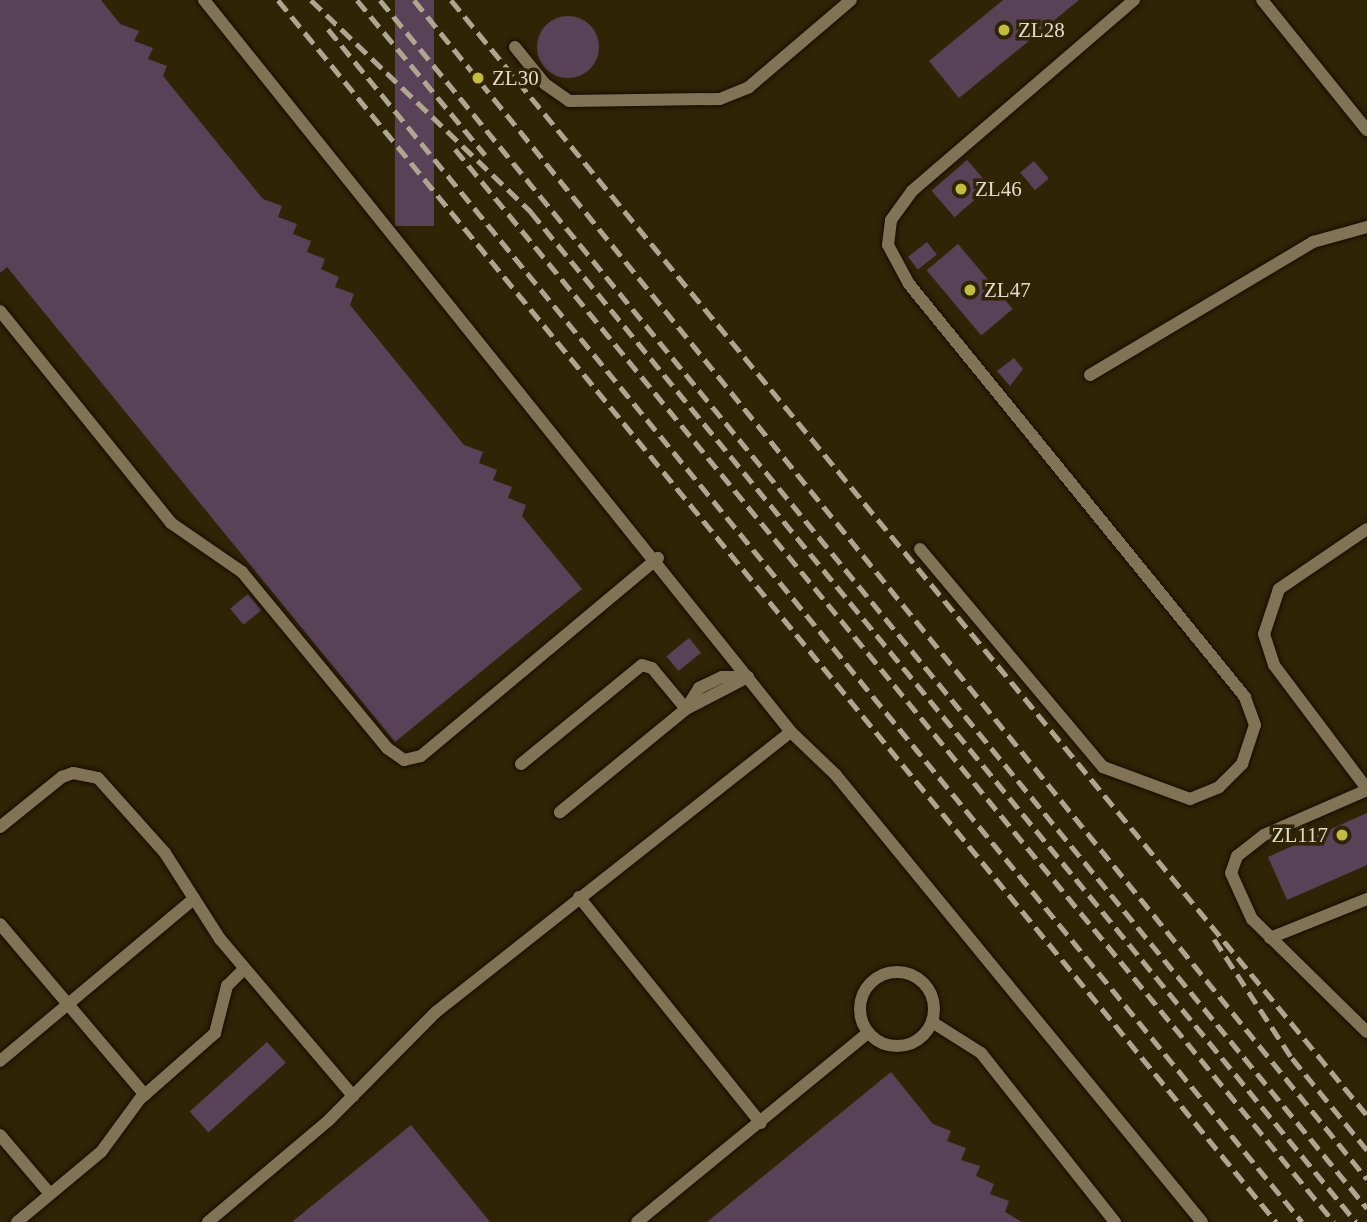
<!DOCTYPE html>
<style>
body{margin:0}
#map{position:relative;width:1367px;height:1222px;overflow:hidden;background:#302406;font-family:"Times New Roman",serif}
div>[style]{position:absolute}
.building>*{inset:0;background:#594258;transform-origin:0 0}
.round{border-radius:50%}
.roads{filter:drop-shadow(0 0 2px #160d00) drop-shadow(0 0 2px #160d00)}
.service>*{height:12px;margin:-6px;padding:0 6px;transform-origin:6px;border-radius:6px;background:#817355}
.service>.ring{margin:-6px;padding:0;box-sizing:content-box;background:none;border:12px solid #817355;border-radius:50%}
.rail>*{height:5px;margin-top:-2.5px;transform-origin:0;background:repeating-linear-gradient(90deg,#afa691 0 14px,transparent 0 21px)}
.dots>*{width:19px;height:19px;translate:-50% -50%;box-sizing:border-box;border:4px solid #302406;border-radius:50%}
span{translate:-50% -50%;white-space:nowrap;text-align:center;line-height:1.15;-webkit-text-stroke:7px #302406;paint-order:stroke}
.poi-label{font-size:21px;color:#e3dccb}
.left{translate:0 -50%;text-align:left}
.right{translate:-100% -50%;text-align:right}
</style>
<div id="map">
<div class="building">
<i style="clip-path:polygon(0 0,101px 0,120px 24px,139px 31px,134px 41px,153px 48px,148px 59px,167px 66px,163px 76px,263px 199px,282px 206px,278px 217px,297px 224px,293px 234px,311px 241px,307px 252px,325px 259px,321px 269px,339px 277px,335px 287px,354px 294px,350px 305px,464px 445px,483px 452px,479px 463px,497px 470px,493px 480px,512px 487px,508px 498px,526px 505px,522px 516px,582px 589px,395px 742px,7px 267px,0 273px)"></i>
<i style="left:395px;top:0;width:39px;height:226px"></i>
<i style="clip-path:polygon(1003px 0,1079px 0,959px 98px,929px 61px)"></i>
<i class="round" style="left:537px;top:16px;width:62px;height:62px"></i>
<i style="left:967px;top:160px;width:35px;height:47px;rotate:49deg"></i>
<i style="left:1034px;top:161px;width:23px;height:18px;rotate:50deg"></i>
<i style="left:927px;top:242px;width:16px;height:24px;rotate:52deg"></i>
<i style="left:958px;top:244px;width:85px;height:41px;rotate:50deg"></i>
<i style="clip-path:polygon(1014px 358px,1023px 369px,1010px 386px,997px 371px)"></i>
<i style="left:248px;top:594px;width:21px;height:23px;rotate:51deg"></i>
<i style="left:689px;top:638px;width:19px;height:29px;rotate:51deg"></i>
<i style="clip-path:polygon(1367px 813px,1367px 865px,1287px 900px,1268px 857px)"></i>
<i style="left:267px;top:1042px;width:28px;height:104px;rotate:48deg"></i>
<i style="clip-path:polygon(891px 1072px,933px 1124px,951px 1131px,947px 1141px,966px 1148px,961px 1160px,980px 1166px,976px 1176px,994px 1184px,990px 1194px,1009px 1201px,1005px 1212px,1022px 1222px,707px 1222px)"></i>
<i style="clip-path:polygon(411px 1125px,490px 1222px,292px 1222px)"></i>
</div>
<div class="roads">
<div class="service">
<i style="left:204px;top:0;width:938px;rotate:51.27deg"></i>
<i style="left:791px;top:732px;width:61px;rotate:43.7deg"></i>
<i style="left:835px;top:774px;width:579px;rotate:50.68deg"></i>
<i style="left:1262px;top:0;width:167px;rotate:51.1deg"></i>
<i style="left:515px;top:47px;width:48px;rotate:51deg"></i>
<i style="left:545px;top:84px;width:29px;rotate:35deg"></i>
<i style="left:569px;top:101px;width:151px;rotate:-0.8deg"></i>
<i style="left:720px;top:99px;width:31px;rotate:-22deg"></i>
<i style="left:749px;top:87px;width:134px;rotate:-40.5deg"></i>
<i style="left:0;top:311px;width:272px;rotate:51.1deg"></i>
<i style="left:171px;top:523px;width:86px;rotate:34.6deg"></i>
<i style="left:242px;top:572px;width:228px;rotate:50.5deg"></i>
<i style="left:387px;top:748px;width:21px;rotate:35deg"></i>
<i style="left:404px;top:760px;width:17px;rotate:-13deg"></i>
<i style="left:421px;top:756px;width:309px;rotate:-39.9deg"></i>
<i style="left:1090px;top:375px;width:260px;rotate:-30.8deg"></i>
<i style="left:1313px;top:242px;width:56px;rotate:-15.5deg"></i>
<i style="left:1367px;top:529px;width:107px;rotate:145.7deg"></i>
<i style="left:1279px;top:589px;width:47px;rotate:108.4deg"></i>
<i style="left:1264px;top:634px;width:33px;rotate:72deg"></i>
<i style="left:1274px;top:665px;width:155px;rotate:53.1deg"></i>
<i style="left:920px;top:549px;width:285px;rotate:50deg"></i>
<i style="left:1103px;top:767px;width:93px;rotate:20.2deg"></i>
<i style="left:1190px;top:799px;width:31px;rotate:-22deg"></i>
<i style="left:1219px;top:787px;width:33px;rotate:-45deg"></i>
<i style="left:1242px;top:764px;width:41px;rotate:-71.6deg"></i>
<i style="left:1255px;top:725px;width:30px;rotate:-110deg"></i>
<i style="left:1245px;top:697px;width:532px;rotate:-129.13deg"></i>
<i style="left:909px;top:284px;width:44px;rotate:-118.3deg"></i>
<i style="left:888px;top:245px;width:25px;rotate:-83deg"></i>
<i style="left:891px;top:220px;width:36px;rotate:-54deg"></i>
<i style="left:912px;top:191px;width:293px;rotate:-40.7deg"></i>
<i style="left:722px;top:677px;width:26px"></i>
<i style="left:748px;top:677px;width:70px;rotate:152.7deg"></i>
<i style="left:686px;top:709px;width:25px;rotate:-58deg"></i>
<i style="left:699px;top:688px;width:25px;rotate:-26deg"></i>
<i style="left:521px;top:764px;width:156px;rotate:-39.3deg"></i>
<i style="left:642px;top:665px;width:10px;rotate:17deg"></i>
<i style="left:652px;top:668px;width:53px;rotate:50.3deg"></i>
<i style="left:686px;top:709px;width:163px;rotate:140.7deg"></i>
<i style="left:1367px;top:790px;width:112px;rotate:156.4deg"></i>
<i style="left:1264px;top:835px;width:34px;rotate:142deg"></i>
<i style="left:1237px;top:856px;width:18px;rotate:109deg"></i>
<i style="left:1231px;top:873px;width:51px;rotate:65.5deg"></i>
<i style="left:1252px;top:919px;width:161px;rotate:44.5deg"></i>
<i style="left:0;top:827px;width:80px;rotate:-38.9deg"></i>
<i style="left:62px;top:777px;width:12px;rotate:-20deg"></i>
<i style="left:73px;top:773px;width:25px;rotate:11deg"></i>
<i style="left:98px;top:778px;width:101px;rotate:48.2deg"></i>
<i style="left:165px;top:853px;width:102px;rotate:57.4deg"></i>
<i style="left:220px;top:939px;width:206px;rotate:49.7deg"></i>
<i style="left:579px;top:897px;width:290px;rotate:51.2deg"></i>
<i style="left:0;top:924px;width:224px;rotate:49.7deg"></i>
<i style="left:1270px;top:938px;width:105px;rotate:-21.9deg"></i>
<i class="ring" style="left:860px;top:972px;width:62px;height:62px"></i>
<i style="left:932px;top:1022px;width:58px;rotate:32.3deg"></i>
<i style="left:981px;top:1053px;width:216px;rotate:51.6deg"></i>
<i style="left:0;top:1061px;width:253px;rotate:-39.9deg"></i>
<i style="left:0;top:1135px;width:77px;rotate:49.7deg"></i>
<i style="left:17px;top:1222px;width:109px;rotate:-39.8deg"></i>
<i style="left:101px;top:1152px;width:66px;rotate:-53.7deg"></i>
<i style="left:140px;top:1099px;width:100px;rotate:-41.3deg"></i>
<i style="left:215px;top:1033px;width:49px;rotate:-75.7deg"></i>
<i style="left:227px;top:986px;width:24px;rotate:-45deg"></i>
<i style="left:208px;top:1222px;width:158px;rotate:-40.1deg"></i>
<i style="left:329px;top:1120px;width:152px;rotate:-45.3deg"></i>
<i style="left:436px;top:1012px;width:452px;rotate:-38.3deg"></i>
<i style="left:637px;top:1222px;width:298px;rotate:-39.3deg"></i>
</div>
</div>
<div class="rail">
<i style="left:278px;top:0;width:1578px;rotate:50.76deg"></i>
<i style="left:311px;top:0;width:306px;rotate:43.9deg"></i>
<i style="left:531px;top:212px;width:1304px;rotate:50.76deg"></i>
<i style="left:357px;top:0;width:201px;rotate:50.4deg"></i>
<i style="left:380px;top:0;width:1560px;rotate:50.75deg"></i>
<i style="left:414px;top:0;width:1516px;rotate:51.05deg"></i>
<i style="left:451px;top:0;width:1443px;rotate:50.6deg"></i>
<i style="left:328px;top:29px;width:1540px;rotate:50.77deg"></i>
<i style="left:455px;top:149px;width:1387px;rotate:50.68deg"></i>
<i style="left:1214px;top:939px;width:142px;rotate:56.8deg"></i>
<i style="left:1292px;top:1058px;width:119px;rotate:50.8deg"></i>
</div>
<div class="dots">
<i style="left:1004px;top:30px;background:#c3bd3f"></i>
<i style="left:478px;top:78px;background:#c3bd3f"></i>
<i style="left:961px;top:189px;background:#c3bd3f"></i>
<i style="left:970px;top:290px;background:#c3bd3f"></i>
<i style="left:1342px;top:835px;background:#c3bd3f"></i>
</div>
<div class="poi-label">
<span class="left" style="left:1018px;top:30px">ZL28</span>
<span class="left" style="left:492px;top:78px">ZL30</span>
<span class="left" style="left:975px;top:189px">ZL46</span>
<span class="left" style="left:984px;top:290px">ZL47</span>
<span class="right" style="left:1328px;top:835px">ZL117</span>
</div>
</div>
